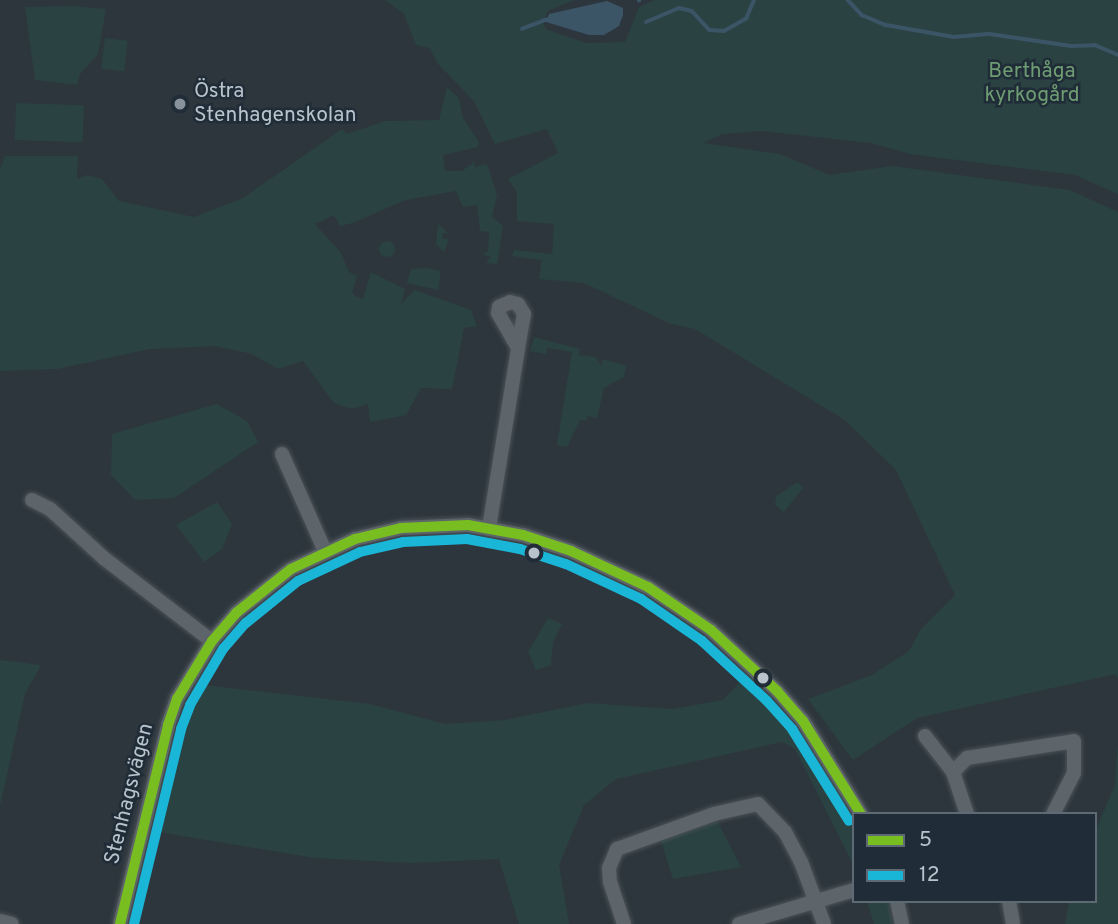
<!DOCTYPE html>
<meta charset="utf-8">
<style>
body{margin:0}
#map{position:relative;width:1118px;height:924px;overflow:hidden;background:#2d363d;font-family:Overpass,sans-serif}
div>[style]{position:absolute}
.green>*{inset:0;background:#2a4242;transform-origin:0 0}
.round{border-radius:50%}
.water>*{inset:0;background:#3b5567}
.stream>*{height:3.5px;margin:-1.75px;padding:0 1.75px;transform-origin:1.75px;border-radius:1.75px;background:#3b5567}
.roads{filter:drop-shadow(0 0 2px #4b5257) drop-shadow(0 0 2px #4b5257)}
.minor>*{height:14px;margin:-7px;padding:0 7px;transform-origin:7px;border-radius:7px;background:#5d646a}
.bus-1>*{height:10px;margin:-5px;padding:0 5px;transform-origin:5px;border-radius:5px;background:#78be20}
.bus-2>*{height:10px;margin:-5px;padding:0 5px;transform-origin:5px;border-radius:5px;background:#1ab6d8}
.dots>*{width:19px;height:19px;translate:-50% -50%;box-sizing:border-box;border:4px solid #202d38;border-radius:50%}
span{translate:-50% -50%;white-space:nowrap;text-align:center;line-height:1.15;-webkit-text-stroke:5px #202d38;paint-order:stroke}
.park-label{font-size:21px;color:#6f9d73}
.poi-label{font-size:21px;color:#b8c3cc}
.left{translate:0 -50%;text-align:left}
.street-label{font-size:21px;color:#b8c3cc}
.legend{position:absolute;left:852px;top:812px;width:245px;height:91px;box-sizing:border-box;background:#202d38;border:2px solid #5d6973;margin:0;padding:9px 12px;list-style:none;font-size:21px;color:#b8c3cc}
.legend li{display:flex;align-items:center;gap:14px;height:35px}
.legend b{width:35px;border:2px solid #5d6973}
</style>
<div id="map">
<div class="green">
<i style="clip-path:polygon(385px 0,574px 0,548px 11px,543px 23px,546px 29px,585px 43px,625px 42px,639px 7px,655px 0,1118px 0,1118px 194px,1075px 175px,910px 154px,871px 143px,761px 131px,722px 134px,703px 143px,780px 154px,829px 175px,892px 166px,1070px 190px,1118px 212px,1118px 679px,1116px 674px,917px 718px,853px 760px,808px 699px,872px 675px,909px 651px,921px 629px,955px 595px,896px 470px,845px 420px,695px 329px,671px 324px,584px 283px,539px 279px,542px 260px,512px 256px,514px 250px,552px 254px,554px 224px,517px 221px,517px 192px,508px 179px,558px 153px,547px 129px,495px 144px,474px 101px,437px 63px,430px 48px,416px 45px,404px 14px)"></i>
<i style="clip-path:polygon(75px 6px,106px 9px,98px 54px,80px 74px,77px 85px,35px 80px,25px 7px)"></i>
<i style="left:105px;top:38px;width:23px;height:31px;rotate:7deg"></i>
<i style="clip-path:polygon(447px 87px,459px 98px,463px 118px,479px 142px,478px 147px,443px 155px,445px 171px,462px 171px,474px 162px,475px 167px,487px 164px,497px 195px,492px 217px,503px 226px,497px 264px,486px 263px,491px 256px,482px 255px,488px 251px,489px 232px,480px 231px,477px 205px,463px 207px,456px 191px,405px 200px,353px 223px,340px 226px,334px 215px,315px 224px,341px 253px,349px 272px,357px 276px,352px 292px,355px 296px,363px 299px,371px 272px,405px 289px,401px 304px,415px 290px,471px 310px,477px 326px,464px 328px,452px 389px,421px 388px,406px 415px,370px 422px,368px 404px,352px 409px,334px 403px,303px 361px,278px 369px,252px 354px,215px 346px,150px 349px,57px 369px,0 371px,0 169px,5px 156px,78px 156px,77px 179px,87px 175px,102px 179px,119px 201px,194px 217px,243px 198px,342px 129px,347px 134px,385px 121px,439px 120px)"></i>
<i style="left:16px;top:103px;width:68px;height:37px;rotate:2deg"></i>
<i style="clip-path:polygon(438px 224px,448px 233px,442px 234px,443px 239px,449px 239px,444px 252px,436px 244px)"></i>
<i class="round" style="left:379px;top:241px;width:16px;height:16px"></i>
<i style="clip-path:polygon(426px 268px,441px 271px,438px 290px,407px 283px,411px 269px)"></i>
<i style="clip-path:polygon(534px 337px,580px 349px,579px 355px,596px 357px,601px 366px,603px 359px,626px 366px,624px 377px,604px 388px,597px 418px,588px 416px,586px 421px,580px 420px,567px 447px,557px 445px,572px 352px,547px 348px,546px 354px,530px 351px)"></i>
<i style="clip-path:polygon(217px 404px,247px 421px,258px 442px,174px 498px,135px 500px,111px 475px,112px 434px)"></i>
<i style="clip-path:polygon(798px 482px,803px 488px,784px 512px,775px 505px,776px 496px)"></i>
<i style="clip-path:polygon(217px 502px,232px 524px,222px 549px,204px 562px,176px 525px)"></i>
<i style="clip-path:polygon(548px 618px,562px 624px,553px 642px,551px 665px,536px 670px,528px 652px)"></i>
<i style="clip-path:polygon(0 660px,41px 665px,25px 694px,0 806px)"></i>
<i style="clip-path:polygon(749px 672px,809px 742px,854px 816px,854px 866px,795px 749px,782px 742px,616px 779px,584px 805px,559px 865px,569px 924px,519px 924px,499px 859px,410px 863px,315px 858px,153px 831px,178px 725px,196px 684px,370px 704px,445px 724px,504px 720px,588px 703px,672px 709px,723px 700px)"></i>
<i style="clip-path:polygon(1118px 741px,1118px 924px,1065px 924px,1069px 901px,1095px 901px,1095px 832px,1115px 785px)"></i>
<i style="clip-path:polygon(717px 821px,741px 867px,673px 879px,660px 838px)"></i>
<i style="clip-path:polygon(867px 901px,888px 901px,893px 924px,874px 924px)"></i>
</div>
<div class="water">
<i style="clip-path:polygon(607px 1px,623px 8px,623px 15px,619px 26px,604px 35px,589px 35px,546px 22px,549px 14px)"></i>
</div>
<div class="stream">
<i style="left:848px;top:0;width:21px;rotate:47deg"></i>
<i style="left:862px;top:15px;width:26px;rotate:23deg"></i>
<i style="left:886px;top:25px;width:69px;rotate:10deg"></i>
<i style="left:954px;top:37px;width:36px;rotate:-5deg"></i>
<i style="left:990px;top:34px;width:82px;rotate:8.4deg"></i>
<i style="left:1071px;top:46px;width:24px;rotate:-2deg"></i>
<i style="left:1095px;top:45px;width:25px;rotate:23deg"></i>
<i style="left:639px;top:1px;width:1px;rotate:-90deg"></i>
<i style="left:646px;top:22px;width:36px;rotate:-23deg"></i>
<i style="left:679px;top:8px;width:13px;rotate:13deg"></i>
<i style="left:692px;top:11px;width:26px;rotate:47deg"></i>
<i style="left:710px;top:30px;width:14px;rotate:4deg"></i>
<i style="left:724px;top:31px;width:25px;rotate:-29deg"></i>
<i style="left:746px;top:19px;width:21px;rotate:-67deg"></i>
<i style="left:522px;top:29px;width:26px;rotate:-21deg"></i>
</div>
<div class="roads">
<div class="minor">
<i style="left:282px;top:454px;width:106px;rotate:66.1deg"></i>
<i style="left:32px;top:500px;width:20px;rotate:27deg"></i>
<i style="left:50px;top:509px;width:74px;rotate:42.3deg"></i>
<i style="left:105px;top:559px;width:135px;rotate:37.5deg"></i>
<i style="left:489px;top:528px;width:182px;rotate:-80.8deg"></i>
<i style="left:518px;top:348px;width:40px;rotate:-119.7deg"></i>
<i style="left:498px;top:313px;width:6px;rotate:-81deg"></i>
<i style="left:499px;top:307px;width:12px;rotate:-24deg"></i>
<i style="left:510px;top:302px;width:8px;rotate:14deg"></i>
<i style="left:518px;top:304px;width:12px;rotate:59deg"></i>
<i style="left:524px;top:314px;width:35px;rotate:100deg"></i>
<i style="left:925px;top:736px;width:46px;rotate:52.1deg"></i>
<i style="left:967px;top:814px;width:44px;rotate:-108.4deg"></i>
<i style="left:953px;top:772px;width:20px;rotate:-45deg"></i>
<i style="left:967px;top:758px;width:108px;rotate:-9deg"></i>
<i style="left:1074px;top:741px;width:32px;rotate:90deg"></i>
<i style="left:1074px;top:773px;width:46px;rotate:117.1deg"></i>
<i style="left:897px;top:901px;width:24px;rotate:78deg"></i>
<i style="left:1009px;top:901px;width:23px;rotate:80deg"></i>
<i style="left:0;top:921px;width:12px;rotate:14deg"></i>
<i style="left:120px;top:924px;width:205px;rotate:-76.4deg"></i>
<i style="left:168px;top:725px;width:28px;rotate:-71deg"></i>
<i style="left:177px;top:699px;width:68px;rotate:-58.9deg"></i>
<i style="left:212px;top:641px;width:37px;rotate:-49deg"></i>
<i style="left:236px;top:613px;width:70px;rotate:-38.7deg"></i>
<i style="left:291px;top:569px;width:71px;rotate:-25.1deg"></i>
<i style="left:355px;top:539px;width:47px;rotate:-13.4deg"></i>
<i style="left:401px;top:528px;width:67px;rotate:-2.6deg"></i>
<i style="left:468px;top:525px;width:56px;rotate:10.3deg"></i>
<i style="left:523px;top:535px;width:51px;rotate:18.4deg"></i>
<i style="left:571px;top:551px;width:85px;rotate:25.1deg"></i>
<i style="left:648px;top:587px;width:76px;rotate:34.3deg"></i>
<i style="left:711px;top:630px;width:90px;rotate:42.7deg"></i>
<i style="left:777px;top:691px;width:40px;rotate:49deg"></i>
<i style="left:803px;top:721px;width:110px;rotate:58.1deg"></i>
<i style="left:624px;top:924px;width:44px;rotate:-108.4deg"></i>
<i style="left:610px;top:882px;width:14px;rotate:-94deg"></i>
<i style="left:609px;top:868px;width:21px;rotate:-67deg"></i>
<i style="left:617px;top:849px;width:103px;rotate:-19.8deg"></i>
<i style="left:714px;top:814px;width:45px;rotate:-12.8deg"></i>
<i style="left:758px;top:804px;width:39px;rotate:46deg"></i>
<i style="left:785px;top:832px;width:34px;rotate:62deg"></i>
<i style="left:801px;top:862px;width:66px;rotate:69.6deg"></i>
<i style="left:739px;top:924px;width:120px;rotate:-16.5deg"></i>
</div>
</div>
<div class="bus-1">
<i style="left:120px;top:924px;width:205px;rotate:-76.4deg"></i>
<i style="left:168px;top:725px;width:28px;rotate:-71deg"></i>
<i style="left:177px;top:699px;width:68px;rotate:-58.9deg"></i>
<i style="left:212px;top:641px;width:37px;rotate:-49deg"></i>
<i style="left:236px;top:613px;width:70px;rotate:-38.7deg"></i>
<i style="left:291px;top:569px;width:71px;rotate:-25.1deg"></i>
<i style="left:355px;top:539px;width:47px;rotate:-13.4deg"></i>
<i style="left:401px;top:528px;width:67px;rotate:-2.6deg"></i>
<i style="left:468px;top:525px;width:56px;rotate:10.3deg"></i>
<i style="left:523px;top:535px;width:51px;rotate:18.4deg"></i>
<i style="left:571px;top:551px;width:85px;rotate:25.1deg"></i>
<i style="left:648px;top:587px;width:76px;rotate:34.3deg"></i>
<i style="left:711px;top:630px;width:90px;rotate:42.7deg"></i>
<i style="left:777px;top:691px;width:40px;rotate:49deg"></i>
<i style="left:803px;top:721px;width:110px;rotate:58.1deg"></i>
</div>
<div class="bus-2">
<i style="left:134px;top:924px;width:201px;rotate:-76.4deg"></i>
<i style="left:181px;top:729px;width:26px;rotate:-69deg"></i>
<i style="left:190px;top:705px;width:65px;rotate:-59.5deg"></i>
<i style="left:223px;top:649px;width:35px;rotate:-49deg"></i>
<i style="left:246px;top:623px;width:67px;rotate:-38.9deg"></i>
<i style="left:298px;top:581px;width:68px;rotate:-25.1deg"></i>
<i style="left:360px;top:552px;width:44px;rotate:-13.1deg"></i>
<i style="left:403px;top:542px;width:64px;rotate:-2.7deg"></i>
<i style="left:467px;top:539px;width:54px;rotate:10.7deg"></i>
<i style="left:520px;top:549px;width:48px;rotate:18.1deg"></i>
<i style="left:566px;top:564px;width:83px;rotate:25deg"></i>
<i style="left:641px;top:599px;width:74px;rotate:34.5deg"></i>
<i style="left:702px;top:641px;width:88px;rotate:42.7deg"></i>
<i style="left:767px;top:701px;width:38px;rotate:48deg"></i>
<i style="left:792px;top:729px;width:108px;rotate:58.2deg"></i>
</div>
<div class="dots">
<i style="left:180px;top:104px;background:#87929a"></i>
<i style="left:534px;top:553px;background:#b8c3cc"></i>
<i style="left:763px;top:678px;background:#b8c3cc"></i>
</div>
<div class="park-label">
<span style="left:1032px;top:84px">Berthåga<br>kyrkogård</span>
</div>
<div class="poi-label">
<span class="left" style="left:194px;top:104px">Östra<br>Stenhagenskolan</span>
</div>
<div class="street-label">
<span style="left:130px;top:794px;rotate:-76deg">Stenhagsvägen</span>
</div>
<ul class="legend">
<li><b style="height:9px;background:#78be20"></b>5</li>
<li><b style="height:9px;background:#1ab6d8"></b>12</li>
</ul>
</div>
